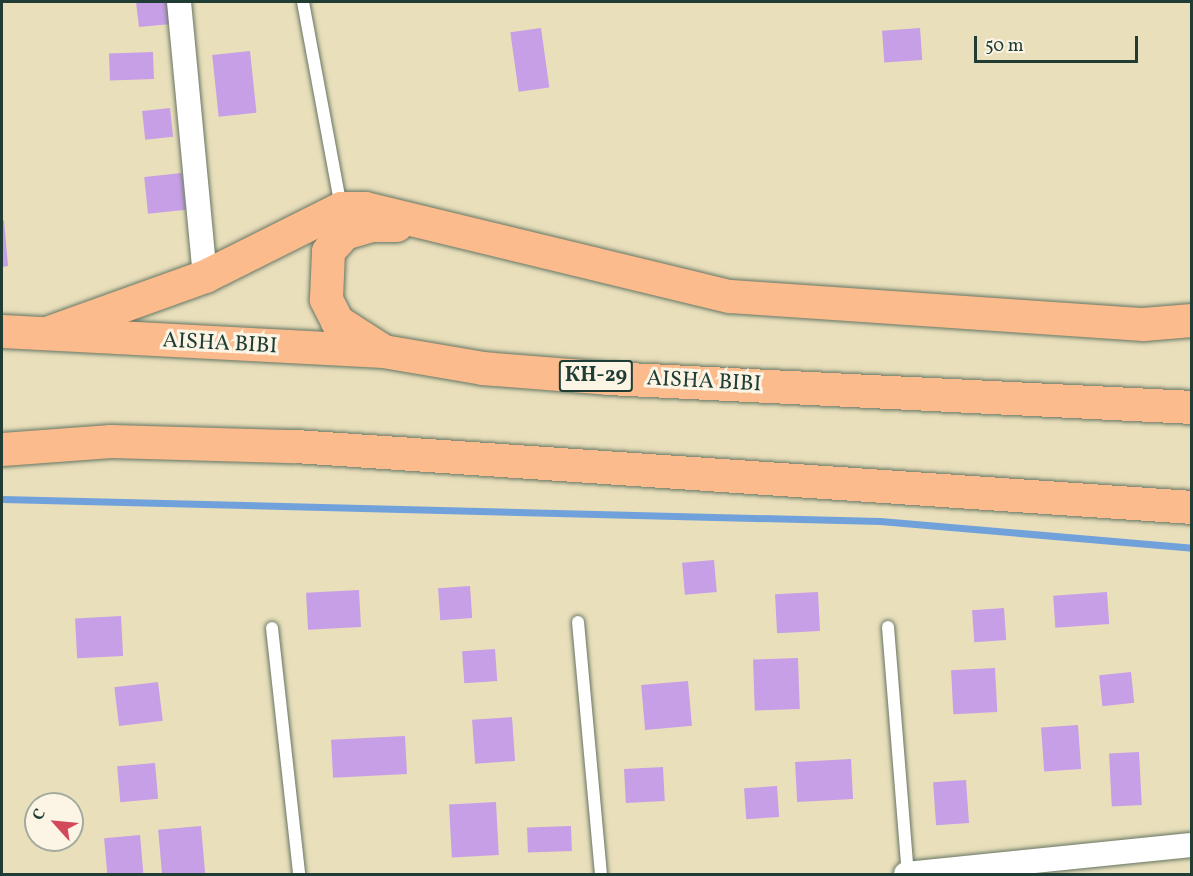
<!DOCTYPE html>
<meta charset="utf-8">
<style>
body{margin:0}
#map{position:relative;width:1193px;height:876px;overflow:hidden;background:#e9dfbb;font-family:Vollkorn,serif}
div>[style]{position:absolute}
.stream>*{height:7px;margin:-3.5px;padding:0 3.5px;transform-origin:3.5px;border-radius:3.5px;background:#71a1db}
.building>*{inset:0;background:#c79fe6;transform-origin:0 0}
.roads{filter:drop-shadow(0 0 2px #667663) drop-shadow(0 0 2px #667663)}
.lane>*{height:12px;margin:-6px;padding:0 6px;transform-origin:6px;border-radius:6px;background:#fff}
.street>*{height:24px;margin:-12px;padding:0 12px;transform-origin:12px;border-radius:12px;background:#fff}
.primary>*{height:33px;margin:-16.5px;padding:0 16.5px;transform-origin:16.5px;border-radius:16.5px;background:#fbbb8d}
span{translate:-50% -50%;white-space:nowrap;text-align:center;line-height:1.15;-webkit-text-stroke:6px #fcf5e5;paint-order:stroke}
.shield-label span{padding:2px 4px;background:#fcf5e5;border:2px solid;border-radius:4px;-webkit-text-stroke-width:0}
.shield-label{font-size:21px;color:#1f3d34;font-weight:700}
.street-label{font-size:22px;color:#1f3d34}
.frame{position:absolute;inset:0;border:3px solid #1f3d34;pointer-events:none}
.north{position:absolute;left:24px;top:792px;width:60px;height:60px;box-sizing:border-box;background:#fcf5e5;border:2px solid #a4ab9e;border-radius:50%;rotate:297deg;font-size:16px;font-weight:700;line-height:24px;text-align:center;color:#1f3d34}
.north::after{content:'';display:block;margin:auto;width:21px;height:27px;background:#d1495b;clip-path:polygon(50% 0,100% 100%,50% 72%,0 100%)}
.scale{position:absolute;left:974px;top:36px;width:164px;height:27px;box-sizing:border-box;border:3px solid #1f3d34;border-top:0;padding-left:8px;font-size:18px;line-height:21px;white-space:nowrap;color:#1f3d34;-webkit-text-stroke:4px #fcf5e5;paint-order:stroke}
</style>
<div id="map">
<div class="stream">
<i style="left:2px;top:499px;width:878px;rotate:1.44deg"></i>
<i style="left:880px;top:521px;width:313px;rotate:4.9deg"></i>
</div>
<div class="building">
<i style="clip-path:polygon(136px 2px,169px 2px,171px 24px,139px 27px)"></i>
<i style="left:541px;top:28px;width:60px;height:31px;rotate:82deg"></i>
<i style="left:920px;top:28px;width:32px;height:38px;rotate:86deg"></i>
<i style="left:250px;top:51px;width:62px;height:38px;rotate:84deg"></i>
<i style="left:153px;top:52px;width:27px;height:44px;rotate:88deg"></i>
<i style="left:170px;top:108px;width:29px;height:28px;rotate:84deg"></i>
<i style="left:182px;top:173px;width:37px;height:38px;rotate:84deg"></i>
<i style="clip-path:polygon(4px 220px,8px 266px,2px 267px,2px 221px)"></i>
<i style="left:714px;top:560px;width:32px;height:32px;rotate:85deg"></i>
<i style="left:470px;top:586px;width:32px;height:32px;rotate:86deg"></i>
<i style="left:359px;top:590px;width:37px;height:53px;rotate:87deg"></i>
<i style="left:818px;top:592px;width:39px;height:43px;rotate:87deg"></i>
<i style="left:1107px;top:592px;width:32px;height:54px;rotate:86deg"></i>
<i style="left:1004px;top:608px;width:32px;height:32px;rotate:86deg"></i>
<i style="left:121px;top:616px;width:40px;height:46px;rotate:87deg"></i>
<i style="left:495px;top:649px;width:32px;height:33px;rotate:86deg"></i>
<i style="left:798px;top:658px;width:51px;height:45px;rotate:88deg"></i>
<i style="left:995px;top:668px;width:44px;height:44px;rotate:87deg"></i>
<i style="left:1131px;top:672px;width:31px;height:32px;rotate:84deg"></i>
<i style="left:688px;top:681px;width:45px;height:47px;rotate:85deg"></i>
<i style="left:158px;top:682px;width:39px;height:44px;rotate:83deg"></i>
<i style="left:512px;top:717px;width:44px;height:40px;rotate:86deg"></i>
<i style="left:1078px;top:725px;width:44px;height:37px;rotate:86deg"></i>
<i style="left:405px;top:736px;width:38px;height:74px;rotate:87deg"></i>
<i style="left:1139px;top:752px;width:53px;height:30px;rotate:87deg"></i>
<i style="left:851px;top:759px;width:40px;height:56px;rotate:87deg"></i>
<i style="left:155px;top:763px;width:36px;height:38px;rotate:85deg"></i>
<i style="left:663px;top:767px;width:34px;height:39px;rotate:87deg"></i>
<i style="left:966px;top:780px;width:43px;height:33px;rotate:86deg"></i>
<i style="left:777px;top:786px;width:31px;height:33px;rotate:86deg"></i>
<i style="left:496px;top:802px;width:53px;height:47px;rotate:87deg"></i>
<i style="left:201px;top:826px;width:48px;height:43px;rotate:85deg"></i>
<i style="left:571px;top:826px;width:25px;height:44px;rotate:88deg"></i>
<i style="left:140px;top:835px;width:38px;height:36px;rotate:85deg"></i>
</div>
<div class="roads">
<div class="lane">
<i style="left:303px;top:2px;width:208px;rotate:79.5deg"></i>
<i style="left:578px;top:622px;width:253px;rotate:84.8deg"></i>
<i style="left:888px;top:627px;width:248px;rotate:85.4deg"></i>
<i style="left:272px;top:628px;width:247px;rotate:83.7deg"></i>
</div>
<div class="street">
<i style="left:179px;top:2px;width:275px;rotate:84.6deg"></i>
<i style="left:906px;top:874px;width:287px;rotate:-5.8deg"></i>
</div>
<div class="primary">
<i style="left:2px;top:331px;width:382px;rotate:3deg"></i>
<i style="left:383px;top:351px;width:100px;rotate:9.7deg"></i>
<i style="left:482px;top:368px;width:126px;rotate:4.5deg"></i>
<i style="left:608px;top:378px;width:585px;rotate:2.84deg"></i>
<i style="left:52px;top:331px;width:163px;rotate:-19.8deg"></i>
<i style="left:205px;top:276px;width:152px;rotate:-26.6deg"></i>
<i style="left:341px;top:208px;width:24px"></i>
<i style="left:365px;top:208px;width:375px;rotate:13.6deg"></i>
<i style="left:730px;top:296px;width:414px;rotate:3.9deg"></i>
<i style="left:1143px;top:324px;width:49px;rotate:-4.7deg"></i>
<i style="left:382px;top:350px;width:54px;rotate:-147.2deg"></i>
<i style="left:337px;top:321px;width:25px;rotate:-117deg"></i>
<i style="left:326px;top:299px;width:48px;rotate:-87.6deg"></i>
<i style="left:328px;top:251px;width:24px;rotate:-48deg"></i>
<i style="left:344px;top:233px;width:29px;rotate:-16deg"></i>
<i style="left:372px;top:225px;width:24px"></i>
<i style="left:2px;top:449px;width:109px;rotate:-4.2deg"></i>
<i style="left:111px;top:441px;width:184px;rotate:1.6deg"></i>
<i style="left:295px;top:446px;width:899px;rotate:3.89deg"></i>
</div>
</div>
<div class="shield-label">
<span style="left:596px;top:376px">КН-29</span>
</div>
<div class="street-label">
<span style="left:220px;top:344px;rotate:3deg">AISHA BIBI</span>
<span style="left:704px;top:382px;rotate:3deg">AISHA BIBI</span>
</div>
<div class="frame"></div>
<div class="north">С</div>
<div class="scale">50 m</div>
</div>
